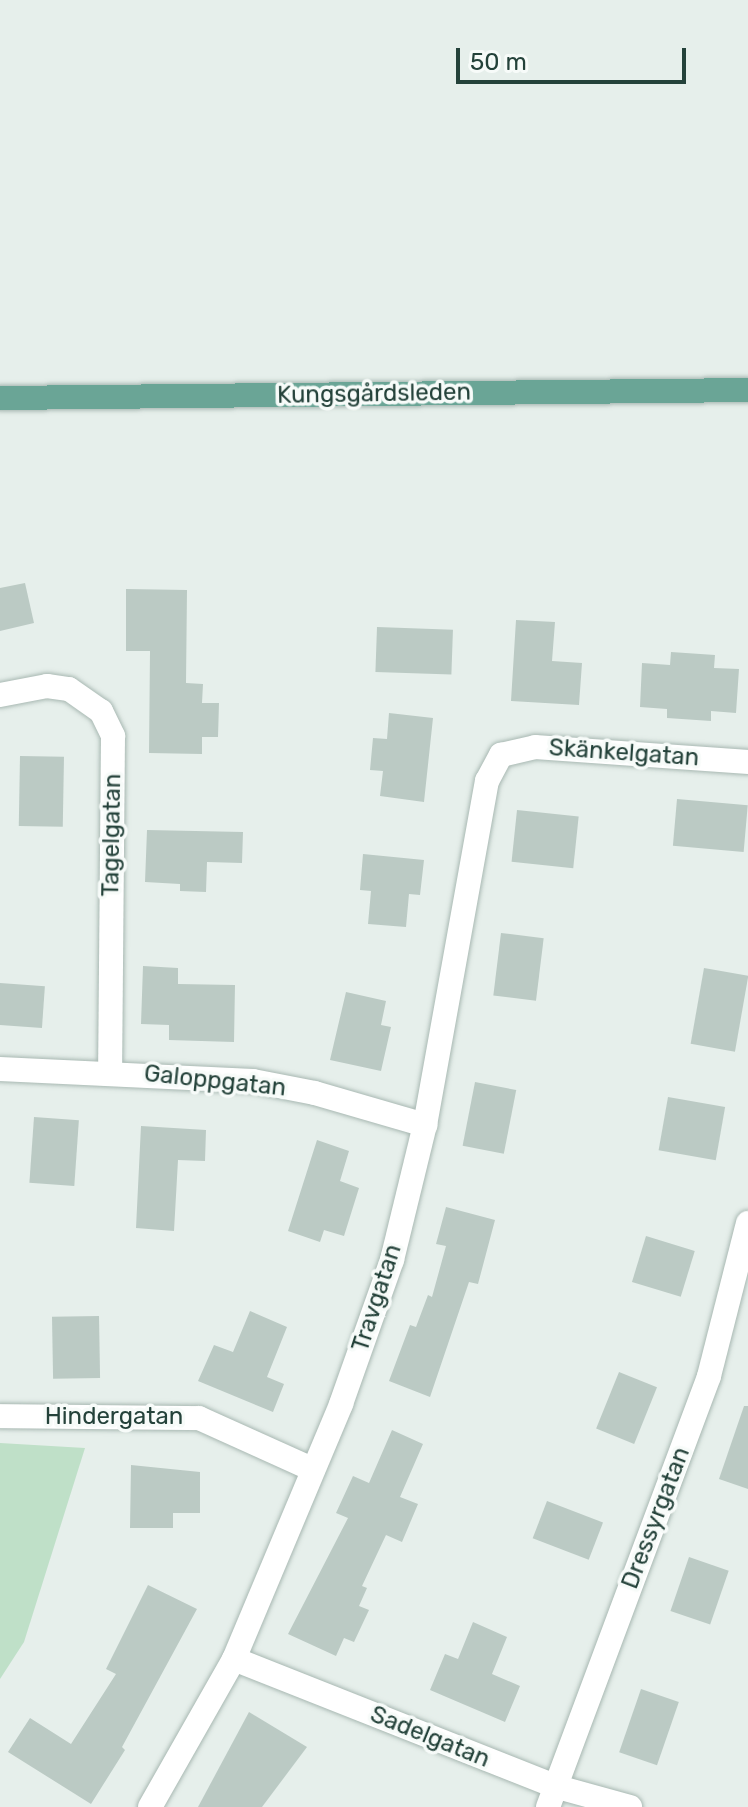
<!DOCTYPE html>
<meta charset="utf-8">
<style>
body{margin:0}
#map{position:relative;width:748px;height:1807px;overflow:hidden;background:#e6efeb;font-family:Rubik,sans-serif}
div>[style]{position:absolute}
.green>*{inset:0;background:#bfe0c8}
.building>*{inset:0;background:#bbcac4;transform-origin:0 0}
.roads{filter:drop-shadow(0 0 2px #a8b8b2) drop-shadow(0 0 2px #a8b8b2)}
.minor>*{height:24px;margin:-12px;padding:0 12px;transform-origin:12px;border-radius:12px;background:#fff}
.major>*{height:24px;margin:-12px;padding:0 12px;transform-origin:12px;border-radius:12px;background:#6aa596}
span{translate:-50% -50%;white-space:nowrap;text-align:center;line-height:1.15;-webkit-text-stroke:7px #f7fbf9;paint-order:stroke}
.street-label{font-size:24px;color:#24423a}
.scale{position:absolute;left:456px;top:48px;width:230px;height:36px;box-sizing:border-box;border:4px solid #24423a;border-top:0;padding-left:10px;font-size:24px;line-height:28px;white-space:nowrap;color:#24423a;-webkit-text-stroke:6px #f7fbf9;paint-order:stroke}
</style>
<div id="map">
<div class="green">
<i style="clip-path:polygon(0 1443px,85px 1448px,24px 1642px,0 1679px)"></i>
</div>
<div class="building">
<i style="clip-path:polygon(25px 583px,34px 623px,0 631px,0 588px)"></i>
<i style="clip-path:polygon(126px 589px,187px 590px,186px 683px,203px 684px,202px 703px,219px 703px,218px 737px,202px 737px,202px 754px,149px 753px,150px 651px,126px 651px)"></i>
<i style="clip-path:polygon(516px 620px,555px 622px,552px 661px,582px 663px,579px 705px,511px 701px)"></i>
<i style="left:377px;top:627px;width:76px;height:45px;rotate:2deg"></i>
<i style="clip-path:polygon(671px 652px,715px 655px,714px 668px,739px 669px,736px 713px,711px 711px,711px 721px,667px 718px,667px 709px,640px 707px,642px 663px,670px 665px)"></i>
<i style="clip-path:polygon(389px 713px,433px 718px,424px 802px,380px 796px,383px 771px,370px 770px,373px 738px,387px 739px)"></i>
<i style="left:20px;top:756px;width:44px;height:70px;rotate:1deg"></i>
<i style="left:677px;top:799px;width:71px;height:47px;rotate:5deg"></i>
<i style="left:517px;top:810px;width:62px;height:52px;rotate:6deg"></i>
<i style="clip-path:polygon(147px 830px,243px 832px,242px 863px,207px 862px,206px 892px,180px 891px,180px 884px,145px 882px)"></i>
<i style="clip-path:polygon(363px 854px,424px 860px,420px 895px,409px 894px,406px 927px,368px 924px,371px 891px,360px 890px)"></i>
<i style="left:501px;top:933px;width:43px;height:63px;rotate:7deg"></i>
<i style="clip-path:polygon(143px 966px,178px 968px,178px 984px,235px 985px,234px 1042px,169px 1040px,169px 1025px,141px 1024px)"></i>
<i style="left:704px;top:968px;width:45px;height:77px;rotate:10deg"></i>
<i style="left:0;top:983px;width:45px;height:42px;rotate:4deg"></i>
<i style="clip-path:polygon(346px 992px,386px 1001px,381px 1025px,391px 1027px,381px 1071px,330px 1060px)"></i>
<i style="left:475px;top:1082px;width:42px;height:65px;rotate:11deg"></i>
<i style="left:668px;top:1097px;width:58px;height:54px;rotate:10deg"></i>
<i style="left:34px;top:1117px;width:45px;height:66px;rotate:4deg"></i>
<i style="clip-path:polygon(141px 1126px,206px 1130px,205px 1161px,178px 1160px,174px 1231px,136px 1228px)"></i>
<i style="clip-path:polygon(317px 1140px,349px 1151px,340px 1181px,359px 1188px,344px 1236px,324px 1230px,320px 1242px,288px 1231px)"></i>
<i style="clip-path:polygon(446px 1207px,495px 1220px,478px 1284px,469px 1282px,430px 1397px,389px 1381px,410px 1325px,416px 1327px,428px 1295px,432px 1297px,446px 1246px,436px 1244px)"></i>
<i style="left:646px;top:1236px;width:51px;height:48px;rotate:17deg"></i>
<i style="clip-path:polygon(250px 1311px,287px 1327px,267px 1377px,284px 1384px,273px 1412px,198px 1381px,214px 1345px,233px 1352px)"></i>
<i style="left:99px;top:1316px;width:62px;height:47px;rotate:89deg"></i>
<i style="left:619px;top:1372px;width:41px;height:61px;rotate:22deg"></i>
<i style="clip-path:polygon(744px 1406px,748px 1406px,748px 1489px,719px 1479px)"></i>
<i style="clip-path:polygon(392px 1430px,423px 1444px,400px 1497px,418px 1504px,402px 1542px,386px 1535px,362px 1586px,367px 1588px,359px 1606px,369px 1610px,354px 1642px,344px 1638px,336px 1656px,288px 1634px,348px 1518px,336px 1513px,353px 1476px,369px 1483px)"></i>
<i style="clip-path:polygon(131px 1465px,200px 1472px,200px 1513px,173px 1513px,173px 1528px,130px 1528px)"></i>
<i style="left:547px;top:1501px;width:60px;height:40px;rotate:21deg"></i>
<i style="left:689px;top:1557px;width:42px;height:57px;rotate:19deg"></i>
<i style="clip-path:polygon(148px 1585px,197px 1609px,122px 1747px,125px 1750px,91px 1804px,8px 1752px,30px 1718px,71px 1744px,116px 1674px,106px 1669px)"></i>
<i style="clip-path:polygon(473px 1622px,507px 1637px,492px 1674px,520px 1686px,505px 1722px,430px 1690px,445px 1654px,458px 1659px)"></i>
<i style="left:641px;top:1689px;width:40px;height:67px;rotate:19deg"></i>
<i style="clip-path:polygon(249px 1712px,307px 1747px,262px 1807px,198px 1807px)"></i>
</div>
<div class="roads">
<div class="minor">
<i style="left:0;top:695px;width:48px;rotate:-10.8deg"></i>
<i style="left:47px;top:686px;width:22px;rotate:8deg"></i>
<i style="left:69px;top:689px;width:39px;rotate:35deg"></i>
<i style="left:101px;top:711px;width:28px;rotate:64deg"></i>
<i style="left:113px;top:736px;width:336px;rotate:90.5deg"></i>
<i style="left:0;top:1069px;width:253px;rotate:2.7deg"></i>
<i style="left:253px;top:1081px;width:63px;rotate:11deg"></i>
<i style="left:315px;top:1093px;width:115px;rotate:16.2deg"></i>
<i style="left:0;top:1416px;width:199px;rotate:0.6deg"></i>
<i style="left:199px;top:1418px;width:124px;rotate:24.3deg"></i>
<i style="left:234px;top:1659px;width:344px;rotate:21.6deg"></i>
<i style="left:554px;top:1786px;width:79px;rotate:15.4deg"></i>
<i style="left:150px;top:1807px;width:170px;rotate:-60.4deg"></i>
<i style="left:234px;top:1659px;width:277px;rotate:-67.2deg"></i>
<i style="left:341px;top:1404px;width:153px;rotate:-70.5deg"></i>
<i style="left:392px;top:1260px;width:139px;rotate:-76.3deg"></i>
<i style="left:425px;top:1125px;width:350px;rotate:-79.8deg"></i>
<i style="left:487px;top:781px;width:30px;rotate:-62deg"></i>
<i style="left:501px;top:755px;width:35px;rotate:-13deg"></i>
<i style="left:535px;top:747px;width:214px;rotate:4deg"></i>
<i style="left:548px;top:1807px;width:460px;rotate:-69.5deg"></i>
<i style="left:709px;top:1376px;width:158px;rotate:-75.7deg"></i>
</div>
<div class="major">
<i style="left:0;top:398px;width:748px;rotate:-0.61deg"></i>
</div>
</div>
<div class="street-label">
<span style="left:374px;top:394px;rotate:-1deg">Kungsgårdsleden</span>
<span style="left:624px;top:753px;rotate:4deg">Skänkelgatan</span>
<span style="left:112px;top:835px;rotate:-89deg">Tagelgatan</span>
<span style="left:215px;top:1081px;rotate:6deg">Galoppgatan</span>
<span style="left:377px;top:1298px;rotate:-72deg">Travgatan</span>
<span style="left:114px;top:1417px">Hindergatan</span>
<span style="left:656px;top:1518px;rotate:-69deg">Dressyrgatan</span>
<span style="left:430px;top:1737px;rotate:22deg">Sadelgatan</span>
</div>
<div class="scale">50 m</div>
</div>
